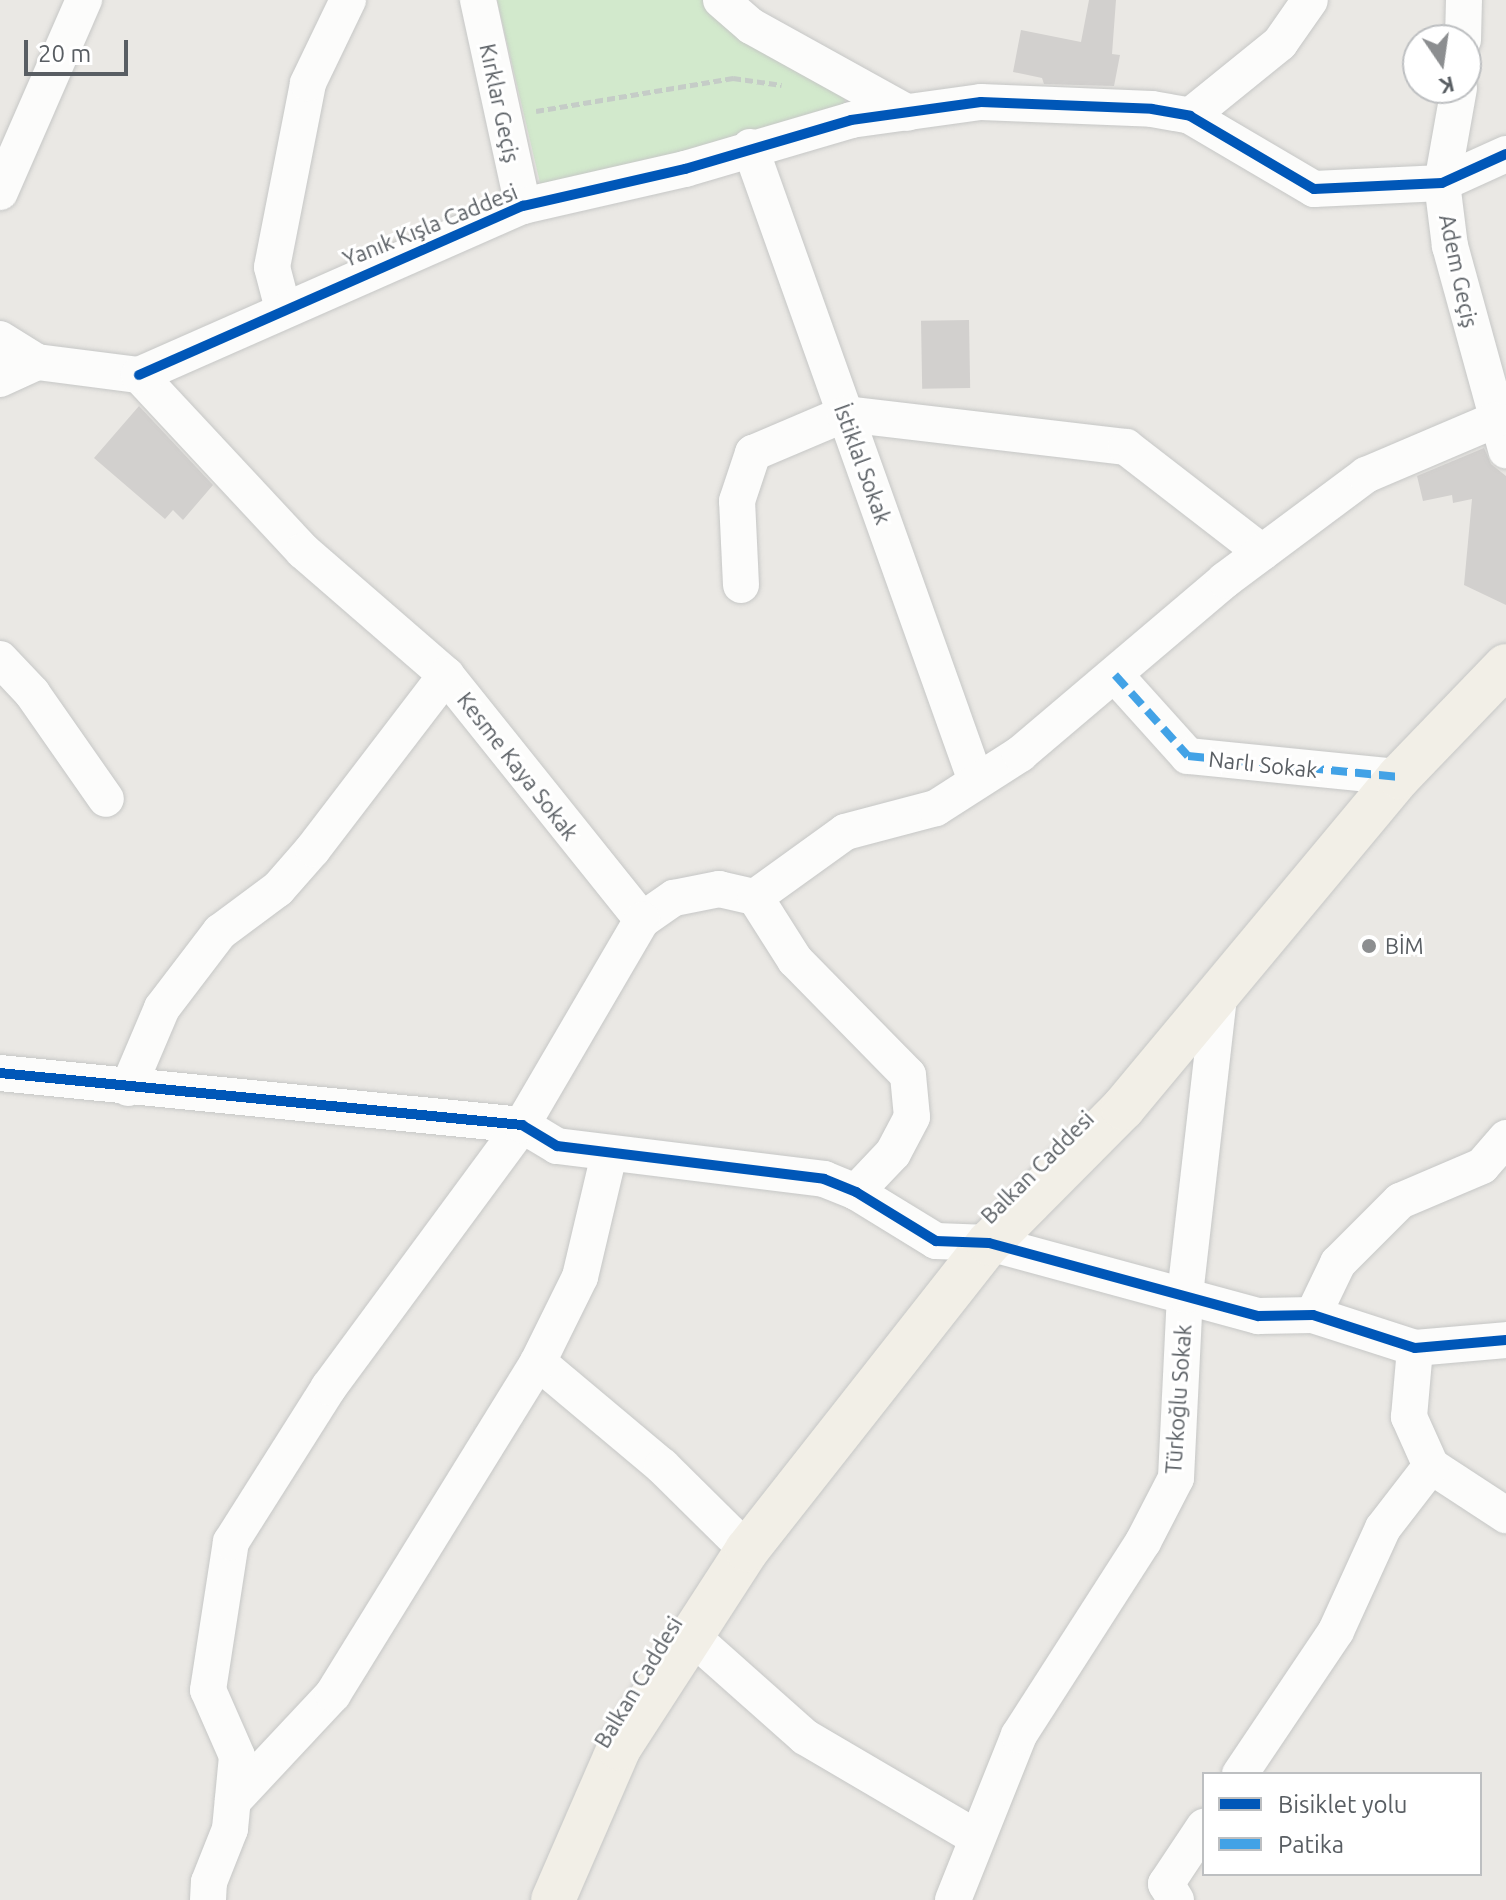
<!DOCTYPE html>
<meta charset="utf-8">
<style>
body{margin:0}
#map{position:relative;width:1506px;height:1900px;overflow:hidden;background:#eae8e4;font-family:Ubuntu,sans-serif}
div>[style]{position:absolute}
.green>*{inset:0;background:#d2e9cc}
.building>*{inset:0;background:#d2d0ce;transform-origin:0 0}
.path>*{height:5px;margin-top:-2.5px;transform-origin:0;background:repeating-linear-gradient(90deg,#c5ccc7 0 8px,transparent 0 12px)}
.roads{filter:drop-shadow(0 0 2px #c6c7c6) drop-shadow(0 0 2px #c6c7c6)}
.minor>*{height:36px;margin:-18px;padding:0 18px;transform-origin:18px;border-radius:18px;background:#fcfcfb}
.major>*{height:44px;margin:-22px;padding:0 22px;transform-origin:22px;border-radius:22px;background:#f2efe7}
.quiet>*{height:8px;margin-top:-4px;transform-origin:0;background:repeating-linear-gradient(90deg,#42a2e6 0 16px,transparent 0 24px)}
.cycleway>*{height:10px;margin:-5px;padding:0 5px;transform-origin:5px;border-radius:5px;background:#0057b8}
.dots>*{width:22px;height:22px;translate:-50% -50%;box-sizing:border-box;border:4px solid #fff;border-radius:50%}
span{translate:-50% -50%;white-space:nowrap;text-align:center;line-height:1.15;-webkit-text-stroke:6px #fff;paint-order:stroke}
.street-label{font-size:22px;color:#595e63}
.poi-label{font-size:22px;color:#595e63}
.left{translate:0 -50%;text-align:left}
.legend{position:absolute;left:1202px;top:1772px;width:280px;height:104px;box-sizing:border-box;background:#fff;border:2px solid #bdbfc1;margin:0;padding:10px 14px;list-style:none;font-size:24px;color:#595e63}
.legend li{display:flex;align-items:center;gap:16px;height:40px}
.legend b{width:40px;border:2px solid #bdbfc1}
.north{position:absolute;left:1402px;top:24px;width:80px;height:80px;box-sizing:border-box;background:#fff;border:2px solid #bdbfc1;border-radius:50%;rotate:167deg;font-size:22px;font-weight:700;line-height:32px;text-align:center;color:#595e63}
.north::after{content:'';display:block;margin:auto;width:28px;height:36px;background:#8c8e90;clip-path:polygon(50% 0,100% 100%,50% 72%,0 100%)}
.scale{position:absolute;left:24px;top:40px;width:104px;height:36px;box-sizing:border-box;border:4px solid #595e63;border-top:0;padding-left:10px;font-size:24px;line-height:28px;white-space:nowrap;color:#595e63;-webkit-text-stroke:6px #fff;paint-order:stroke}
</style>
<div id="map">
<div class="green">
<i style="clip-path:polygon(497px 0,703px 0,768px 53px,840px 86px,851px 120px,545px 204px)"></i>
</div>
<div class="building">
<i style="clip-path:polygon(1089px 0,1116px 0,1112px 54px,1120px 55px,1114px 86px,1044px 84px,1042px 78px,1013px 72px,1021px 30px,1081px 42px)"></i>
<i style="left:969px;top:320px;width:68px;height:48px;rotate:89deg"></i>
<i style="clip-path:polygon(139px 406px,213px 485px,183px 520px,173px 510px,165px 519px,94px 458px)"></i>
<i style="clip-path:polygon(1484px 448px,1491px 464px,1506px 476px,1506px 605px,1464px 585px,1472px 499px,1453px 503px,1452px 495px,1423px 501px,1417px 476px)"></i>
</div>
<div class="path">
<i style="left:536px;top:111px;width:200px;rotate:-9.5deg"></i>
<i style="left:733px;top:78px;width:49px;rotate:8.1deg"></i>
</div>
<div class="roads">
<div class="minor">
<i style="left:478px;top:0;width:211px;rotate:77.7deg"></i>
<i style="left:721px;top:0;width:40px;rotate:41deg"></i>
<i style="left:751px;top:26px;width:179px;rotate:29deg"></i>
<i style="left:1463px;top:40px;width:40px;rotate:-88.6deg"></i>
<i style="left:1459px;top:88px;width:97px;rotate:100.1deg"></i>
<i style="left:1442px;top:183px;width:64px;rotate:82.8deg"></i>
<i style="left:1450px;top:246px;width:212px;rotate:74.6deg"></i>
<i style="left:1190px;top:116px;width:116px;rotate:-39deg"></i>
<i style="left:1280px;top:43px;width:52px;rotate:-55.1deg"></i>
<i style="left:750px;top:147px;width:673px;rotate:70.38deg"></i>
<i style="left:0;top:192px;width:210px;rotate:-66.4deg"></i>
<i style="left:283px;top:309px;width:43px;rotate:-104.7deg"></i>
<i style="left:272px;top:267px;width:187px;rotate:-78.9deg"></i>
<i style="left:308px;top:83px;width:92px;rotate:-64.3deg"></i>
<i style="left:0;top:339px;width:44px;rotate:31.9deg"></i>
<i style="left:37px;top:362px;width:103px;rotate:7.3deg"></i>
<i style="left:139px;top:375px;width:241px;rotate:47deg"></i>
<i style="left:303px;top:551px;width:189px;rotate:40.9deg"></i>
<i style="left:446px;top:675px;width:314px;rotate:51.3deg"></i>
<i style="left:642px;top:920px;width:39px;rotate:-35deg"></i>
<i style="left:674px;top:898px;width:46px;rotate:-11.3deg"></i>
<i style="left:719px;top:889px;width:37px;rotate:13deg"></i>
<i style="left:755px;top:897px;width:75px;rotate:57.6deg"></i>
<i style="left:795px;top:960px;width:161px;rotate:45.5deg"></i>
<i style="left:908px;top:1075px;width:42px;rotate:84.6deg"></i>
<i style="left:912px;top:1117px;width:41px;rotate:117.8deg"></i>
<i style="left:893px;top:1153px;width:54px;rotate:133.5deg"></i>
<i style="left:139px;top:375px;width:420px;rotate:-23.8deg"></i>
<i style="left:523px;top:206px;width:166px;rotate:-12.9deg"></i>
<i style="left:685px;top:169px;width:173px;rotate:-16.4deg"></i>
<i style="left:851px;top:120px;width:131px;rotate:-7.9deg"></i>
<i style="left:981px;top:102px;width:171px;rotate:2.3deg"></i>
<i style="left:1152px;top:109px;width:39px;rotate:10deg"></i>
<i style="left:1190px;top:116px;width:144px;rotate:30.5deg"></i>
<i style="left:1314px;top:189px;width:128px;rotate:-2.7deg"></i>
<i style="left:1442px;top:183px;width:70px;rotate:-24.4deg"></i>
<i style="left:0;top:379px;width:41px;rotate:-24.7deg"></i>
<i style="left:741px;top:585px;width:84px;rotate:-92.7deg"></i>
<i style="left:737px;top:501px;width:51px;rotate:-71.6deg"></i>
<i style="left:753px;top:453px;width:100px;rotate:-23deg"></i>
<i style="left:845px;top:414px;width:283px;rotate:6.7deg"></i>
<i style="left:1126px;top:447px;width:172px;rotate:37.7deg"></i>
<i style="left:0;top:659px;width:47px;rotate:46.7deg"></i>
<i style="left:32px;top:693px;width:129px;rotate:55.1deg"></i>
<i style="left:1115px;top:675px;width:109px;rotate:48deg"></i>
<i style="left:1188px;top:756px;width:212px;rotate:5.7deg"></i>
<i style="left:755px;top:897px;width:111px;rotate:-35.8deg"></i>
<i style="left:845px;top:832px;width:94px;rotate:-14.8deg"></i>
<i style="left:936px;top:808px;width:100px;rotate:-32.7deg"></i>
<i style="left:1020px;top:754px;width:269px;rotate:-40.3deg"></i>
<i style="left:1225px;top:580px;width:176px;rotate:-36.7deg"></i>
<i style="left:1366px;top:475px;width:140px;rotate:-23.1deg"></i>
<i style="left:0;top:1073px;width:525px;rotate:5.69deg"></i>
<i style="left:522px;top:1125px;width:41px;rotate:31deg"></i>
<i style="left:557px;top:1146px;width:269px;rotate:7deg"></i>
<i style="left:824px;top:1179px;width:35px;rotate:22deg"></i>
<i style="left:856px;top:1192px;width:94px;rotate:31.5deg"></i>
<i style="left:936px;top:1241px;width:53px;rotate:2.2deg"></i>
<i style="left:989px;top:1243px;width:279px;rotate:15.2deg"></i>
<i style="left:1258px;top:1316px;width:55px;rotate:-1deg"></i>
<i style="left:1313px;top:1315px;width:107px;rotate:17.9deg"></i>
<i style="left:1415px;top:1348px;width:91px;rotate:-5deg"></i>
<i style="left:128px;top:1088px;width:87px;rotate:-67deg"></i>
<i style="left:162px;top:1008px;width:96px;rotate:-52.7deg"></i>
<i style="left:220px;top:932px;width:72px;rotate:-36.6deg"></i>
<i style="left:278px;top:889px;width:53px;rotate:-48.8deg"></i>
<i style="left:313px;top:849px;width:219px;rotate:-52.6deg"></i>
<i style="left:1313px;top:1315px;width:58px;rotate:-64.3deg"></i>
<i style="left:1338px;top:1263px;width:88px;rotate:-45deg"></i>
<i style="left:1400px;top:1201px;width:89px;rotate:-23.1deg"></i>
<i style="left:1482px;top:1166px;width:37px;rotate:-49deg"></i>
<i style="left:538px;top:1362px;width:162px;rotate:40deg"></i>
<i style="left:662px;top:1466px;width:120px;rotate:44.7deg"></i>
<i style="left:1431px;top:1466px;width:90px;rotate:33.2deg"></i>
<i style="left:689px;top:1634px;width:155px;rotate:41.6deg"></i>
<i style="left:805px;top:1737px;width:199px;rotate:30.4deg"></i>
<i style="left:1240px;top:1774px;width:172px;rotate:-56.1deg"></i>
<i style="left:1336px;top:1631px;width:113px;rotate:-65.5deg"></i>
<i style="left:1383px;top:1528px;width:78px;rotate:-52.3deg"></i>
<i style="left:1431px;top:1466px;width:54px;rotate:-114.2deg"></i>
<i style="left:1409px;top:1417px;width:69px;rotate:-85deg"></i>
<i style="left:233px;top:1801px;width:146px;rotate:-46.9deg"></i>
<i style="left:333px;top:1694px;width:390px;rotate:-58.3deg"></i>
<i style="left:538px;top:1362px;width:95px;rotate:-63.7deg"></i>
<i style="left:580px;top:1277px;width:126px;rotate:-76.7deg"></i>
<i style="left:208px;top:1900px;width:18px;rotate:-87deg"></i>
<i style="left:209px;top:1882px;width:57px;rotate:-68.4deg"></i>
<i style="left:230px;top:1829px;width:73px;rotate:-84.5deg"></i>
<i style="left:237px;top:1756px;width:72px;rotate:-113.7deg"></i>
<i style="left:208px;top:1690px;width:150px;rotate:-81.2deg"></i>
<i style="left:231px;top:1542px;width:183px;rotate:-57.7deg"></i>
<i style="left:329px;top:1387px;width:325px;rotate:-53.6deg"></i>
<i style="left:522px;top:1125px;width:238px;rotate:-59.7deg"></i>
<i style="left:953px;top:1900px;width:178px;rotate:-68.2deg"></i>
<i style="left:1019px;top:1735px;width:229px;rotate:-57.3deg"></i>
<i style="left:1143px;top:1542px;width:72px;rotate:-62.7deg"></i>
<i style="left:1176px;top:1478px;width:183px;rotate:-87.2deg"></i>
<i style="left:1185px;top:1295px;width:309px;rotate:-83.5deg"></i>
<i style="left:1176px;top:1900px;width:19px;rotate:-122deg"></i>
<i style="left:1166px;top:1884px;width:69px;rotate:-56.3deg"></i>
</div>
<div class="major">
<i style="left:553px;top:1900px;width:166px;rotate:-66.5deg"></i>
<i style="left:619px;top:1748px;width:236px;rotate:-57.1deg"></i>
<i style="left:747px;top:1550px;width:391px;rotate:-51.8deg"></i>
<i style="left:989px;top:1243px;width:190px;rotate:-45.2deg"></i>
<i style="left:1123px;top:1108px;width:431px;rotate:-50.2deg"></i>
<i style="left:1399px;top:777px;width:154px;rotate:-46.1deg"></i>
</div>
</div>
<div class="quiet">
<i style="left:1115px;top:675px;width:109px;rotate:48deg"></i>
<i style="left:1188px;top:756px;width:212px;rotate:5.7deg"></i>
</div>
<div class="cycleway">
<i style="left:139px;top:375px;width:420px;rotate:-23.8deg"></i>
<i style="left:523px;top:206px;width:166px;rotate:-12.9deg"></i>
<i style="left:685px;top:169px;width:173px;rotate:-16.4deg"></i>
<i style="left:851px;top:120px;width:131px;rotate:-7.9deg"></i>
<i style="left:981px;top:102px;width:171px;rotate:2.3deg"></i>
<i style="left:1152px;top:109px;width:39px;rotate:10deg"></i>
<i style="left:1190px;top:116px;width:144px;rotate:30.5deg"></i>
<i style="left:1314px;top:189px;width:128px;rotate:-2.7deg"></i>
<i style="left:1442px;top:183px;width:70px;rotate:-24.4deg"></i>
<i style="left:0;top:1073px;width:525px;rotate:5.69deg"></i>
<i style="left:522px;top:1125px;width:41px;rotate:31deg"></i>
<i style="left:557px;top:1146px;width:269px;rotate:7deg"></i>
<i style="left:824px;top:1179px;width:35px;rotate:22deg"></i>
<i style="left:856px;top:1192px;width:94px;rotate:31.5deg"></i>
<i style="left:936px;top:1241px;width:53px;rotate:2.2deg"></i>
<i style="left:989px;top:1243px;width:279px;rotate:15.2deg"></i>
<i style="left:1258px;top:1316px;width:55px;rotate:-1deg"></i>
<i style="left:1313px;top:1315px;width:107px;rotate:17.9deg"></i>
<i style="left:1415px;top:1348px;width:91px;rotate:-5deg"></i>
</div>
<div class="dots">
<i style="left:1369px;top:946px;background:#8c8e90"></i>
</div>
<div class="street-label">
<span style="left:500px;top:103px;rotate:78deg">Kırklar Geçiş</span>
<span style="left:430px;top:225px;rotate:-22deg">Yanık Kışla Caddesi</span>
<span style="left:1459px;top:271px;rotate:78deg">Adem Geçiş</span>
<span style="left:863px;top:464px;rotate:70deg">İstiklal Sokak</span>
<span style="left:1263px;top:764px;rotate:6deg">Narlı Sokak</span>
<span style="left:518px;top:766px;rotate:52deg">Kesme Kaya Sokak</span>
<span style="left:1037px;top:1167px;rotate:-45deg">Balkan Caddesi</span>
<span style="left:1178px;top:1399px;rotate:-86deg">Türkoğlu Sokak</span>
<span style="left:638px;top:1682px;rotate:-59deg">Balkan Caddesi</span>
</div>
<div class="poi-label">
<span class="left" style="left:1385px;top:946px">BİM</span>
</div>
<ul class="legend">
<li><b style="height:10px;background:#0057b8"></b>Bisiklet yolu</li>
<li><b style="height:10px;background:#42a2e6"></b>Patika</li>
</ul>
<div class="north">K</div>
<div class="scale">20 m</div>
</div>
